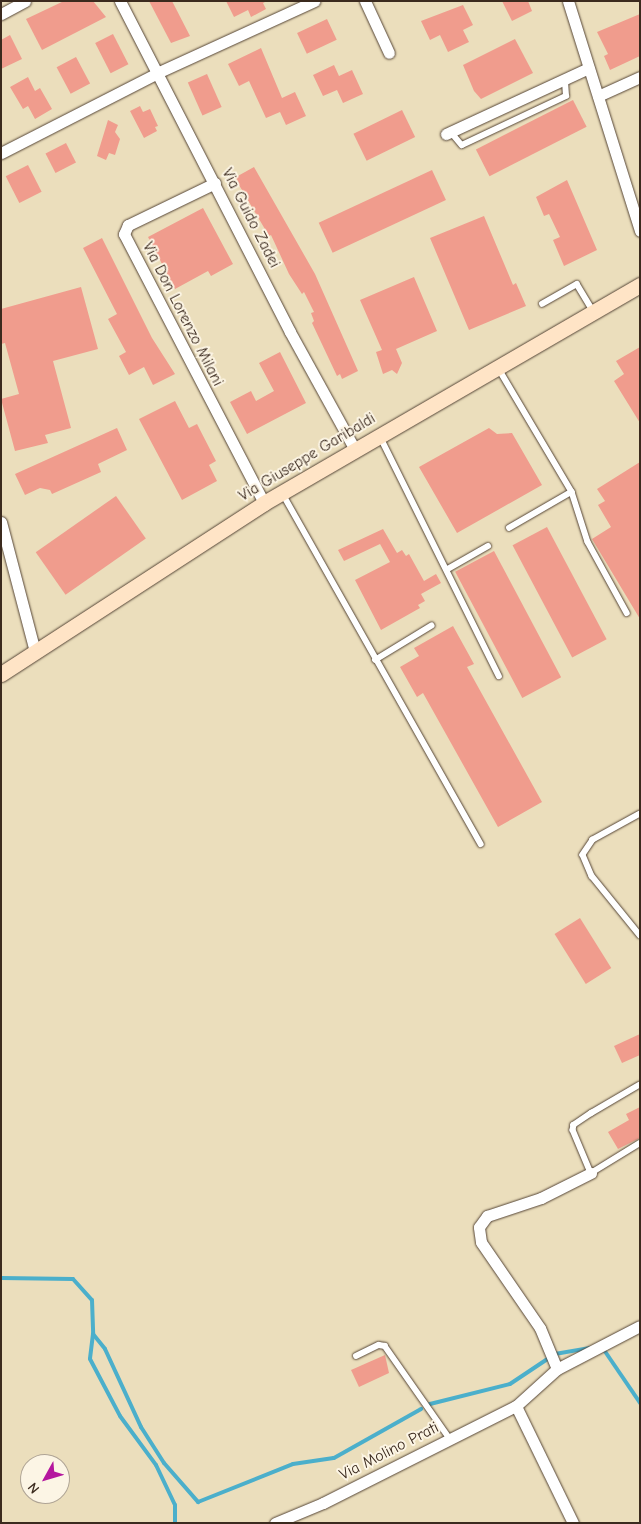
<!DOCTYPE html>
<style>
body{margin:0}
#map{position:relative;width:641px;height:1524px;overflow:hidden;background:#ebdebc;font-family:"Comic Neue",sans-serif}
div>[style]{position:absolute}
.stream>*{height:4px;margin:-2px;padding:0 2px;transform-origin:2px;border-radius:2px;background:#4bafcb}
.building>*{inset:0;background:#f09c8d;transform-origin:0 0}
.roads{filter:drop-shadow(0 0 1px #554536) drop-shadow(0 0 1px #554536)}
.lane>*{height:5.5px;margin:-2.75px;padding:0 2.75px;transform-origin:2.75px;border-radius:2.75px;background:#fff}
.street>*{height:11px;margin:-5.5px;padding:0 5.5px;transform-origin:5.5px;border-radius:5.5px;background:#fff}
.secondary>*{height:15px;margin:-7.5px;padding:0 7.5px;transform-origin:7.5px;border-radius:7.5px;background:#ffe4c6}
span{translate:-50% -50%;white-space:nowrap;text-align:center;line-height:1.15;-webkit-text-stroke:4px #fcf5e5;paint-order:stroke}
.street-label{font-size:16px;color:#3b2a1e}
.frame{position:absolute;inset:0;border:2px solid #3b2a1e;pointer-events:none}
.north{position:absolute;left:20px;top:1454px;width:50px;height:50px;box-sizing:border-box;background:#fcf5e5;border:1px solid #afa495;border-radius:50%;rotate:231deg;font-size:14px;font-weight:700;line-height:20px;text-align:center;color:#3b2a1e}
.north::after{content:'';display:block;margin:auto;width:18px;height:22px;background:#b5179e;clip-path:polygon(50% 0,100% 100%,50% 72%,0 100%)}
</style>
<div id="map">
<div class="stream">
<i style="left:1px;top:1278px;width:72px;rotate:0.8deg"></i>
<i style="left:73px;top:1279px;width:28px;rotate:48deg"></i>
<i style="left:92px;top:1300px;width:34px;rotate:88deg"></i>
<i style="left:93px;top:1334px;width:19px;rotate:51deg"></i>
<i style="left:105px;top:1349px;width:86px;rotate:65.2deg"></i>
<i style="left:141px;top:1427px;width:43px;rotate:57.4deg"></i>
<i style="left:164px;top:1463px;width:52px;rotate:48.9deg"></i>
<i style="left:198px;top:1502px;width:102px;rotate:-21.8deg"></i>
<i style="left:293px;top:1464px;width:41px;rotate:-8.3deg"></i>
<i style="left:334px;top:1458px;width:100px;rotate:-29.4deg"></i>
<i style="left:93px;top:1334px;width:25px;rotate:97deg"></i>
<i style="left:90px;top:1359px;width:64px;rotate:62.2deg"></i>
<i style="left:120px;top:1416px;width:61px;rotate:53.7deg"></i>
<i style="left:156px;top:1465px;width:44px;rotate:64.6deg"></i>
<i style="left:175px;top:1505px;width:18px;rotate:90deg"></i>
<i style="left:602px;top:1347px;width:68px;rotate:55.8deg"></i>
<i style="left:430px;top:1404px;width:82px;rotate:-14deg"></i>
<i style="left:510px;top:1384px;width:54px;rotate:-33.7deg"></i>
<i style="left:555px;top:1354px;width:34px;rotate:-10deg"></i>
</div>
<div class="building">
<i style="clip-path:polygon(64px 1px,93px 1px,106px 17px,42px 50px,26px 19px)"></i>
<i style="clip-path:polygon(149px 1px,172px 1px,190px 36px,171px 43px)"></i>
<i style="clip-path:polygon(226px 1px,267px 1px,263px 3px,266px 9px,251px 17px,248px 10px,234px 17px)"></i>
<i style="clip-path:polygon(502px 1px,528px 1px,532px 11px,512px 21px)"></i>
<i style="clip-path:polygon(463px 5px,473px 25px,463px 30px,469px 42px,448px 52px,440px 35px,430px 40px,421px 21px)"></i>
<i style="clip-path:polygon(640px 14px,640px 56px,610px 70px,604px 56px,608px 54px,597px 32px)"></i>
<i style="left:327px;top:19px;width:23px;height:33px;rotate:65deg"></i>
<i style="left:113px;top:34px;width:34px;height:20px;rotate:63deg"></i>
<i style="clip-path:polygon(10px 35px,22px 59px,1px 69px,1px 40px)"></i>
<i style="clip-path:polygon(515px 39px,533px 73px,481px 99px,474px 91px,463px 65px)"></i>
<i style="clip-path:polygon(261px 48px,282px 98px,295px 92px,306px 116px,286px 125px,280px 112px,266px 118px,249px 81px,239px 86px,228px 64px)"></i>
<i style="left:76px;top:57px;width:30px;height:22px;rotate:62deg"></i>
<i style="clip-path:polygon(334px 65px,339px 76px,352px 70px,363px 94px,343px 103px,337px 90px,323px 96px,313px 75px)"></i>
<i style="left:207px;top:74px;width:36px;height:21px;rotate:66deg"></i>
<i style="clip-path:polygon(28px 77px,35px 91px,40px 88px,52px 109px,35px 119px,28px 106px,23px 109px,10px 87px)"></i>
<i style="left:573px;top:100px;width:30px;height:109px;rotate:63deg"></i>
<i style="clip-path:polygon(140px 106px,143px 112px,150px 109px,158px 126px,155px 127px,157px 131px,144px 138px,130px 111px)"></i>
<i style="left:402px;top:110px;width:30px;height:54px;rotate:64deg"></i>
<i style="clip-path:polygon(108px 120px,118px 125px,115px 132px,120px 139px,115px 155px,109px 153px,106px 160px,97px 156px)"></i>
<i style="left:66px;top:143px;width:22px;height:23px;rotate:63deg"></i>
<i style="left:28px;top:165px;width:30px;height:25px;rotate:63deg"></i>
<i style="clip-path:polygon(254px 167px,315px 274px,358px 371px,342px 379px,340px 374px,337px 376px,312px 323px,314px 321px,311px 313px,314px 312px,304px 292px,302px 294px,289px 274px,271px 235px,269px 236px,239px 185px,236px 177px)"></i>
<i style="left:432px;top:170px;width:33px;height:125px;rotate:65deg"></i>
<i style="clip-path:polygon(567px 180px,597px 250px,564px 266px,553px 240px,560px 237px,549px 214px,544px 216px,536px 197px)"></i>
<i style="clip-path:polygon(203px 208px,233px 264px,211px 276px,208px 271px,175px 289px,148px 237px)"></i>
<i style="clip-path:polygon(484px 216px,513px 285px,516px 283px,526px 306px,469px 330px,430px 238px)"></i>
<i style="clip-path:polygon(102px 238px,152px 338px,175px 374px,153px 385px,144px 367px,129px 375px,119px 356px,126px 352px,108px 319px,117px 314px,83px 248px)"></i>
<i style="clip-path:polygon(414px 277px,437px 331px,396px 349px,402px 363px,397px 374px,392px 370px,383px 374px,376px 352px,382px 350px,360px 300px)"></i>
<i style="clip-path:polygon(81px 287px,98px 349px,53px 361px,71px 428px,45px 435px,48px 443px,15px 451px,1px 399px,19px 394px,5px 343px,1px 344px,1px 309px)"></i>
<i style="clip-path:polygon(640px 347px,640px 423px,614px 381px,624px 374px,616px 361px)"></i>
<i style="clip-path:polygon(280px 352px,306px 403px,247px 434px,230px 402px,251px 391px,256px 401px,274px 391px,259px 363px)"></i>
<i style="clip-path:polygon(175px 401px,189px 428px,197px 424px,216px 461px,209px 465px,217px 481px,182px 500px,139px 419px)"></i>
<i style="clip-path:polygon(117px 428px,127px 450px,98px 464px,101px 472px,52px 494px,50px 490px,40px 488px,25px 495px,15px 474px)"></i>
<i style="clip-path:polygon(489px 428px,497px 434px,512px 433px,542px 485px,457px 533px,419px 467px)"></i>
<i style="clip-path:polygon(640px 462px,640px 619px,592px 539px,611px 527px,598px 505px,605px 501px,597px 489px)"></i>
<i style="left:116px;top:496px;width:52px;height:98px;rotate:55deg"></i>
<i style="left:547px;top:527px;width:127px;height:39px;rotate:62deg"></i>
<i style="clip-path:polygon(383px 529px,397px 553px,402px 550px,406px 556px,409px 554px,424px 581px,436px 574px,441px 583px,421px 594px,425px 601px,418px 605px,420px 608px,381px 630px,355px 580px,390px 562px,380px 544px,344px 561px,338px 550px)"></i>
<i style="left:494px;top:551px;width:143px;height:44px;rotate:62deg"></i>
<i style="clip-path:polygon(453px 626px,474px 664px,467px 667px,542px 802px,498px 827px,423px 693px,417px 697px,400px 667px,419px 656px,414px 648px)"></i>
<i style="left:580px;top:918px;width:59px;height:30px;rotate:58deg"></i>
<i style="clip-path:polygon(640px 1034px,640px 1055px,622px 1063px,614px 1046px)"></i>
<i style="clip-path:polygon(640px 1107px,640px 1138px,618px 1149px,608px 1132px,629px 1120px,626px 1114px)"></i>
<i style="clip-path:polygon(385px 1355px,389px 1373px,359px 1387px,351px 1370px)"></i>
</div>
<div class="roads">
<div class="lane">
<i style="left:451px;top:132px;width:17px;rotate:50deg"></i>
<i style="left:462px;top:145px;width:115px;rotate:-25.2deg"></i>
<i style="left:566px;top:96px;width:16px;rotate:-94deg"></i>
<i style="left:542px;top:304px;width:40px;rotate:-29.7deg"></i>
<i style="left:577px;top:284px;width:31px;rotate:59deg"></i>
<i style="left:499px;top:369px;width:143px;rotate:59.3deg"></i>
<i style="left:572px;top:492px;width:72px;rotate:149.9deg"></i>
<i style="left:380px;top:436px;width:268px;rotate:63.6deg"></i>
<i style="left:572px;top:492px;width:52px;rotate:72.3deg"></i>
<i style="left:588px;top:542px;width:81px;rotate:61.2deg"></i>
<i style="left:283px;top:494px;width:402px;rotate:60.5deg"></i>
<i style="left:448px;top:569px;width:46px;rotate:-29.9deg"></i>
<i style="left:375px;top:660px;width:66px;rotate:-31.3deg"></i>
<i style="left:640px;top:814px;width:54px;rotate:151deg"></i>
<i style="left:593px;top:840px;width:18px;rotate:124deg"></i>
<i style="left:583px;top:855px;width:23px;rotate:67deg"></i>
<i style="left:592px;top:876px;width:76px;rotate:50.9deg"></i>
<i style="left:640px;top:1085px;width:56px;rotate:149.7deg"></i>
<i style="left:592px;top:1113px;width:22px;rotate:146deg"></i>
<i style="left:574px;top:1125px;width:5px;rotate:101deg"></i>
<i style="left:573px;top:1130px;width:47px;rotate:67.3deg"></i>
<i style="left:591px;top:1173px;width:57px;rotate:-31.5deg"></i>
<i style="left:356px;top:1356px;width:25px;rotate:-26deg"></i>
<i style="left:379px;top:1345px;width:6px;rotate:9deg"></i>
<i style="left:385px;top:1346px;width:113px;rotate:55deg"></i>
</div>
<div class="street">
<i style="left:120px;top:1px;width:372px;rotate:62.8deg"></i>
<i style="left:290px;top:332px;width:132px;rotate:61.1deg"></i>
<i style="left:365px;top:1px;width:57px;rotate:65.2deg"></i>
<i style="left:568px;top:1px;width:241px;rotate:72.6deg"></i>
<i style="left:1px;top:14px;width:27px;rotate:-28deg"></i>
<i style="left:598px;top:96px;width:46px;rotate:-24.3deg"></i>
<i style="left:446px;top:134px;width:157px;rotate:-24.8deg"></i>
<i style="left:1px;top:153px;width:175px;rotate:-27.1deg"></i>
<i style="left:157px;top:73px;width:173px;rotate:-24.6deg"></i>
<i style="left:215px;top:183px;width:97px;rotate:154.2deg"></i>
<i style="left:128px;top:225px;width:10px;rotate:114deg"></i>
<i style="left:124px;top:234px;width:303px;rotate:62.5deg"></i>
<i style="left:1px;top:522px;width:134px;rotate:75.3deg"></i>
<i style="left:557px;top:1369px;width:44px;rotate:-112.5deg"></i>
<i style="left:540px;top:1328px;width:104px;rotate:-124.5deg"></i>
<i style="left:481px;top:1242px;width:15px;rotate:-98deg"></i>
<i style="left:479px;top:1227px;width:14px;rotate:-54deg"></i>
<i style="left:487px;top:1216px;width:57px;rotate:-18.4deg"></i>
<i style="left:541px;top:1198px;width:56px;rotate:-26.6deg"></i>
<i style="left:516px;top:1406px;width:130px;rotate:64deg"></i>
<i style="left:275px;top:1523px;width:52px;rotate:-22.6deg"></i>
<i style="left:323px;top:1503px;width:216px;rotate:-26.7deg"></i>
<i style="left:516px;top:1406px;width:55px;rotate:-42.1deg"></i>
<i style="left:557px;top:1369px;width:93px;rotate:-27.4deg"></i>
</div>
<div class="secondary">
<i style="left:1px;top:674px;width:314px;rotate:-33deg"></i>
<i style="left:264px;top:503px;width:435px;rotate:-30.1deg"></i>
</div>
</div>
<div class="street-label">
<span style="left:251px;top:218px;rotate:63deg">Via Guido Zadei</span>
<span style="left:183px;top:314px;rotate:63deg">Via Don Lorenzo Milani</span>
<span style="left:307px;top:457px;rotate:-31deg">Via Giuseppe Garibaldi</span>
<span style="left:389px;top:1451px;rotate:-27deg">Via Molino Prati</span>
</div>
<div class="frame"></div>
<div class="north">N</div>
</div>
